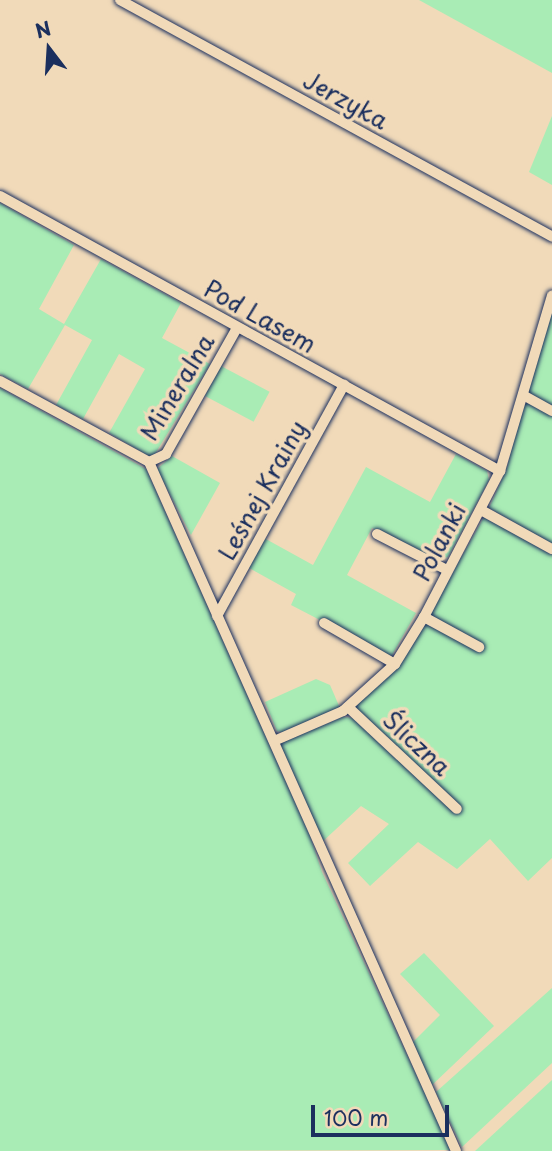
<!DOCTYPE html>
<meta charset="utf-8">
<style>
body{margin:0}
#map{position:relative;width:552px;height:1151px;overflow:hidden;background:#f1dab9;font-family:"Playpen Sans",sans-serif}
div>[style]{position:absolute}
.green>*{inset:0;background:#a9ecb5;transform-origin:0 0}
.roads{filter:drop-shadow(0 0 2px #1b2f5e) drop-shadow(0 0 2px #1b2f5e)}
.minor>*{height:10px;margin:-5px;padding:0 5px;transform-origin:5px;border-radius:5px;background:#f1dab9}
span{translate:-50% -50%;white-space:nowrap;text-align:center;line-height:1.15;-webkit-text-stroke:7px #f1dab9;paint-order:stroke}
.street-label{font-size:24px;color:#1b2f5e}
.north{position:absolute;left:14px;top:14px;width:70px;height:70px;-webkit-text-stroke:5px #f1dab9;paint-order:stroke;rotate:343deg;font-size:19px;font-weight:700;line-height:28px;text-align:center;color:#1b2f5e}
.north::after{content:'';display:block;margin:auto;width:24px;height:32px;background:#1b2f5e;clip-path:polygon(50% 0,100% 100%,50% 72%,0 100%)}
.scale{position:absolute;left:311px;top:1105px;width:138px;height:32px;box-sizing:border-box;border:4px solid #1b2f5e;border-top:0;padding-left:9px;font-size:21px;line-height:24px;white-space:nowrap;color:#1b2f5e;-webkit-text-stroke:5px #f1dab9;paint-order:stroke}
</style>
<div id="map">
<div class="green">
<i style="clip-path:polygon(419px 0,552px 0,552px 73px)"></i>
<i style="clip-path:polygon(552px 116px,552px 185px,529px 172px)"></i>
<i style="clip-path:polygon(0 203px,74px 245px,39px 309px,64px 324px,101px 259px,181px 303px,162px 338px,210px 364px,155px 454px,149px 456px,109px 433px,145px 369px,119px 354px,83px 419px,56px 405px,92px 340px,65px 325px,28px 389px,0 374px)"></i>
<i style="clip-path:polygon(552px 305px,552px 407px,526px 393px)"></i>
<i style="left:221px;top:366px;width:55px;height:34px;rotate:28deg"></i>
<i style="clip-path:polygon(0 388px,146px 469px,310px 836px,322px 872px,451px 1150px,0 1151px)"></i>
<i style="clip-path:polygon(528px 403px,552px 416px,552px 544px,489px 508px,507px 468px,523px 404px)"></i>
<i style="clip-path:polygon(456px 454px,487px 471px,489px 480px,448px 557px,437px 560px,372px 528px,347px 575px,416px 613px,391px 657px,291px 605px,296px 594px,249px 568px,264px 538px,313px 565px,366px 467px,430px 502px)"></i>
<i style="clip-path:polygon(172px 456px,220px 483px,191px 535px,157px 469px)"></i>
<i style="clip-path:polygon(484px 517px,552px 555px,552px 858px,528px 881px,490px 839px,457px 869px,418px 842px,370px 886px,348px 863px,389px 824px,361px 806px,321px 843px,278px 744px,343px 717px,355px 718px,355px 706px,429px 615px)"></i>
<i style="clip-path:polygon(316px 679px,330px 685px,340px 708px,285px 733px,277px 731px,265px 702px)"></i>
<i style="clip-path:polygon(424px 953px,494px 1026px,430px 1087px,411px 1044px,440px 1015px,400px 974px)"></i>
<i style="clip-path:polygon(552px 988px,552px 1063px,462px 1147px,436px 1092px)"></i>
<i style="clip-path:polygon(552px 1080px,552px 1151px,475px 1151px)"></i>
</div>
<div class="roads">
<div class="minor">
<i style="left:120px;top:0;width:493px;rotate:28.7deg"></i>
<i style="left:0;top:196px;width:571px;rotate:28.81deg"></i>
<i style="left:0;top:381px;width:170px;rotate:28.5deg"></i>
<i style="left:149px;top:462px;width:754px;rotate:65.98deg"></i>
<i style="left:523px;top:395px;width:33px;rotate:29deg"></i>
<i style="left:149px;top:462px;width:19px;rotate:-25deg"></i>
<i style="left:166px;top:454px;width:145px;rotate:-60.6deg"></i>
<i style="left:481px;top:510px;width:81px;rotate:28.8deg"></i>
<i style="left:377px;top:534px;width:79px;rotate:27.2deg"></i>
<i style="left:217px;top:616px;width:264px;rotate:-61.2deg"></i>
<i style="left:424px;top:617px;width:63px;rotate:28.6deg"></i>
<i style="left:324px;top:623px;width:82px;rotate:30deg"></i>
<i style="left:348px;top:707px;width:149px;rotate:43.1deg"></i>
<i style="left:274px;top:741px;width:75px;rotate:-23.5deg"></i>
<i style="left:343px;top:711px;width:70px;rotate:-42.1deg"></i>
<i style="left:395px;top:664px;width:55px;rotate:-58.3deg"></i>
<i style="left:424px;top:617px;width:165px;rotate:-62.5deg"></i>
<i style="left:500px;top:471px;width:183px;rotate:-73.5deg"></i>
</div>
</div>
<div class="street-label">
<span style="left:346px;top:100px;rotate:29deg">Jerzyka</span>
<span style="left:260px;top:316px;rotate:29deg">Pod Lasem</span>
<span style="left:177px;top:387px;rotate:-59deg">Mineralna</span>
<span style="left:262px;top:490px;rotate:-61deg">Leśnej Krainy</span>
<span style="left:439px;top:542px;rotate:-62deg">Polanki</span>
<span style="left:417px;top:743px;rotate:43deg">Śliczna</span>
</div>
<div class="north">N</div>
<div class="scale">100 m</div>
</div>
